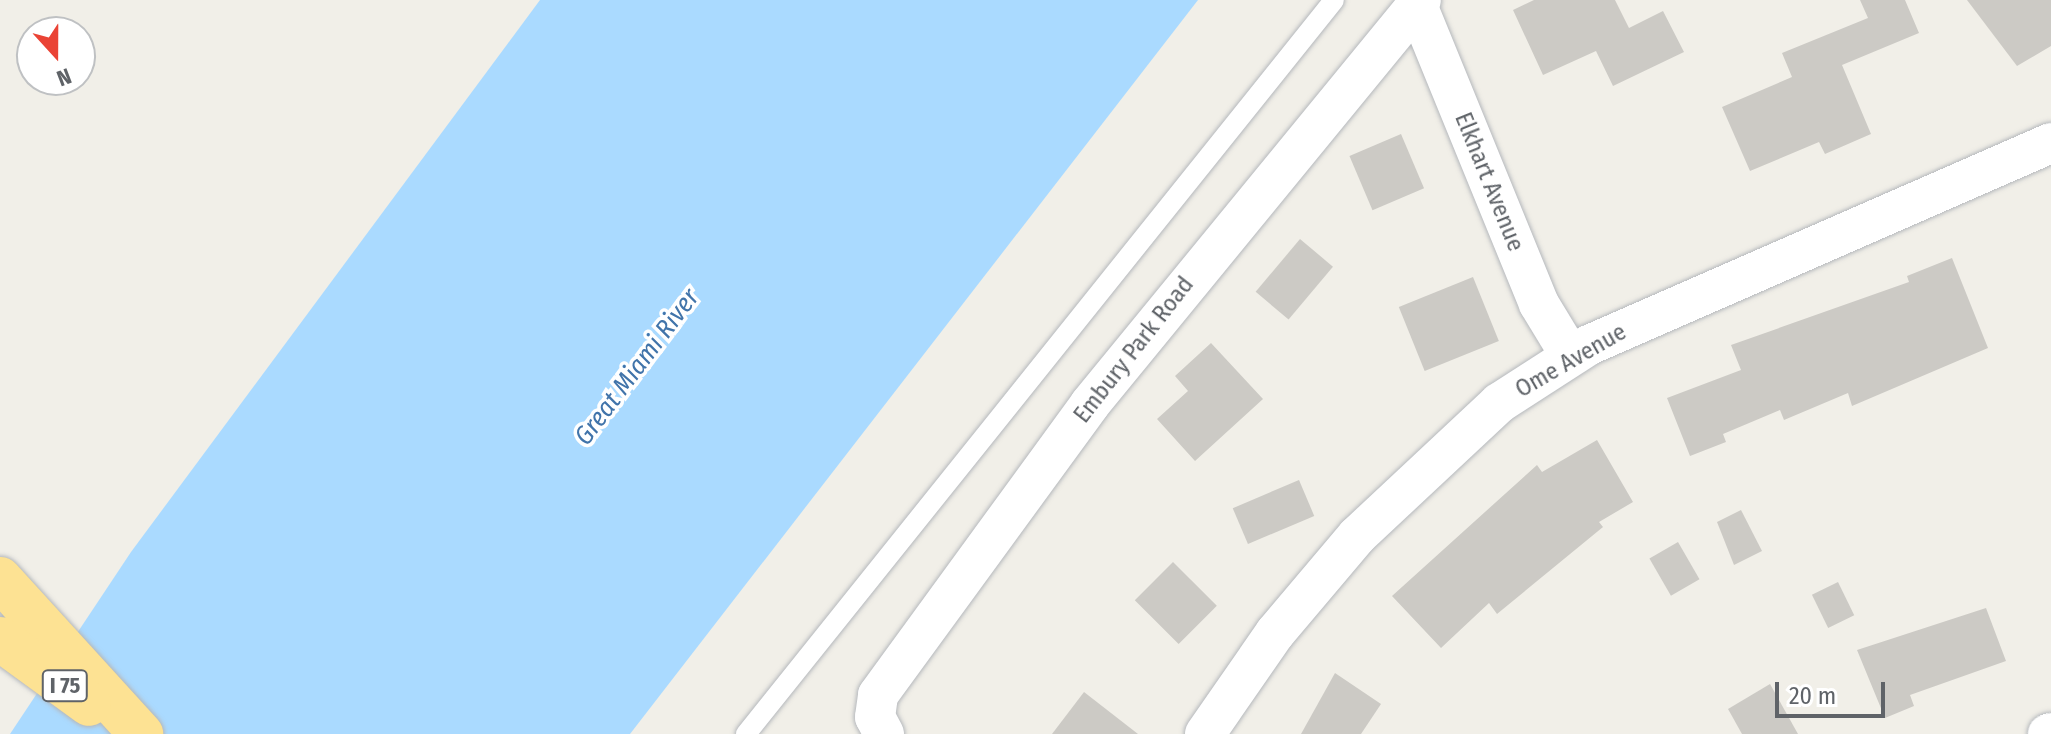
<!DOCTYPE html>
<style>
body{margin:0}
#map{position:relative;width:2051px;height:734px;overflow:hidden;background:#f1efe8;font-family:"Fira Sans Condensed",sans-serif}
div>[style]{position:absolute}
.water>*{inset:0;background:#aadaff}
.building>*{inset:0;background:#cccac5;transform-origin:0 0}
.roads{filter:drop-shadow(0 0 2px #b5b8bc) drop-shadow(0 0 2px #b5b8bc)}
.service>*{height:20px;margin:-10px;padding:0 10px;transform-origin:10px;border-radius:10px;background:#fff}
.minor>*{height:40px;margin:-20px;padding:0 20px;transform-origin:20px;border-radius:20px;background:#fff}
.motorway>*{height:44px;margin:-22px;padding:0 22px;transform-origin:22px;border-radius:22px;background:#fde293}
span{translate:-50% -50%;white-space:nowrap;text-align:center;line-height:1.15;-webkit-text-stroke:7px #fff;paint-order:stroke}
.shield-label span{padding:2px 6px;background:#fff;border:2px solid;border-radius:6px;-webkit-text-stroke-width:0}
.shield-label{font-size:22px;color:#5f6368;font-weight:700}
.street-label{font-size:24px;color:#5f6368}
.water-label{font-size:26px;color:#4174aa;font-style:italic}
.north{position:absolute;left:16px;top:16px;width:80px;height:80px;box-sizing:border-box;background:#fff;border:2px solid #bfc1c3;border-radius:50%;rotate:159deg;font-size:22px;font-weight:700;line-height:32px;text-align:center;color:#5f6368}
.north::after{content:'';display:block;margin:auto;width:28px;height:36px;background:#ea4335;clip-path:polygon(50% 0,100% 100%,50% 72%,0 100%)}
.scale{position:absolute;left:1775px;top:682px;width:110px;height:36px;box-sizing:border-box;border:4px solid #5f6368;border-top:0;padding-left:10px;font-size:24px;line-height:28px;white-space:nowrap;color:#5f6368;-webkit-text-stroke:6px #fff;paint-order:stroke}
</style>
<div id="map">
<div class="water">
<i style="clip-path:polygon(540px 0,1198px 0,630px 734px,10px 734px,131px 552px)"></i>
</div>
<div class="building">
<i style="clip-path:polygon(1534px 0,1615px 0,1629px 28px,1663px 11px,1684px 52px,1613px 86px,1596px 51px,1543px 75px,1513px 10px)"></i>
<i style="clip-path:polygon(1860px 0,1905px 0,1919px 33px,1842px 65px,1871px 134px,1825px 154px,1819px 142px,1750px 171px,1722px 107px,1792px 77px,1782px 53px,1868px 18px)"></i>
<i style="clip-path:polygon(1967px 0,2051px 0,2051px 46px,2017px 66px)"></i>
<i style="left:1401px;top:134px;width:59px;height:56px;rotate:67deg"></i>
<i style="left:1300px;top:239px;width:43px;height:69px;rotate:40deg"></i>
<i style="clip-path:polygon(1952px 258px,1988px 348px,1852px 406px,1848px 393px,1784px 420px,1780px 410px,1723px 434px,1726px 442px,1690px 456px,1667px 398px,1741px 370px,1731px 345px,1909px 282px,1907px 276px)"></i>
<i style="left:1473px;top:277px;width:69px;height:80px;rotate:68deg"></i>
<i style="clip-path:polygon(1211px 343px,1263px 399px,1195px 461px,1157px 419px,1188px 391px,1175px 376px)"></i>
<i style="clip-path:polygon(1597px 440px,1633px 502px,1599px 522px,1603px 527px,1497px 614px,1489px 603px,1441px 648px,1392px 596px,1537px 465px,1542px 472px)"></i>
<i style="left:1299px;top:480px;width:39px;height:72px;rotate:67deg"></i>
<i style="clip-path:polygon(1741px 510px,1762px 551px,1734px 565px,1717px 522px)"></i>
<i style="left:1678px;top:542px;width:43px;height:33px;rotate:60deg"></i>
<i style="left:1173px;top:562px;width:62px;height:54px;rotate:45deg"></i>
<i style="left:1838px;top:582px;width:37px;height:29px;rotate:64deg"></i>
<i style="clip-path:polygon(1986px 608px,2006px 661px,1910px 695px,1914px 706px,1885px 718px,1857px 650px)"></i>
<i style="clip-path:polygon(1335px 673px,1381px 704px,1361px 734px,1301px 734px)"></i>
<i style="clip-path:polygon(1770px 684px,1798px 734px,1742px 734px,1728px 709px)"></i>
<i style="clip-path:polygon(1084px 692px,1138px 734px,1052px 734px)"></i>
</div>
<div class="roads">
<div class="service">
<i style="left:746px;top:734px;width:940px;rotate:-51.3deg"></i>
</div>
<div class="minor">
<i style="left:1417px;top:5px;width:323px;rotate:67.8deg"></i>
<i style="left:1539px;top:304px;width:60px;rotate:58.7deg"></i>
<i style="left:884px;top:734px;width:19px;rotate:-118deg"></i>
<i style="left:875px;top:717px;width:22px;rotate:-82deg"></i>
<i style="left:878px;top:695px;width:360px;rotate:-53.9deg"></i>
<i style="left:1090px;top:404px;width:522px;rotate:-50.67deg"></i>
<i style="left:1205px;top:734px;width:123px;rotate:-55.3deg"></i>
<i style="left:1275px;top:633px;width:127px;rotate:-49.8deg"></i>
<i style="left:1357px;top:536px;width:195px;rotate:-43.1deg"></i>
<i style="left:1499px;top:403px;width:107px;rotate:-32.8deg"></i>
<i style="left:1589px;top:345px;width:504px;rotate:-23.62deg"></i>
<i style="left:2048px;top:734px;width:3px;rotate:-18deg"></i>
</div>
<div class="motorway">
<i style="left:0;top:579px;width:210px;rotate:47.7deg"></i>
<i style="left:0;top:639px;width:110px;rotate:36.1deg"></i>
</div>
</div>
<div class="shield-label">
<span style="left:65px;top:686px">I 75</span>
</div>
<div class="street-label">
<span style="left:1489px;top:182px;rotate:68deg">Elkhart Avenue</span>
<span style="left:1134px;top:350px;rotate:-52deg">Embury Park Road</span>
<span style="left:1571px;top:361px;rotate:-30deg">Ome Avenue</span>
</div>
<div class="water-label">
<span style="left:637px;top:367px;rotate:-53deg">Great Miami River</span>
</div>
<div class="north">N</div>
<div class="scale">20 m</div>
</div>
